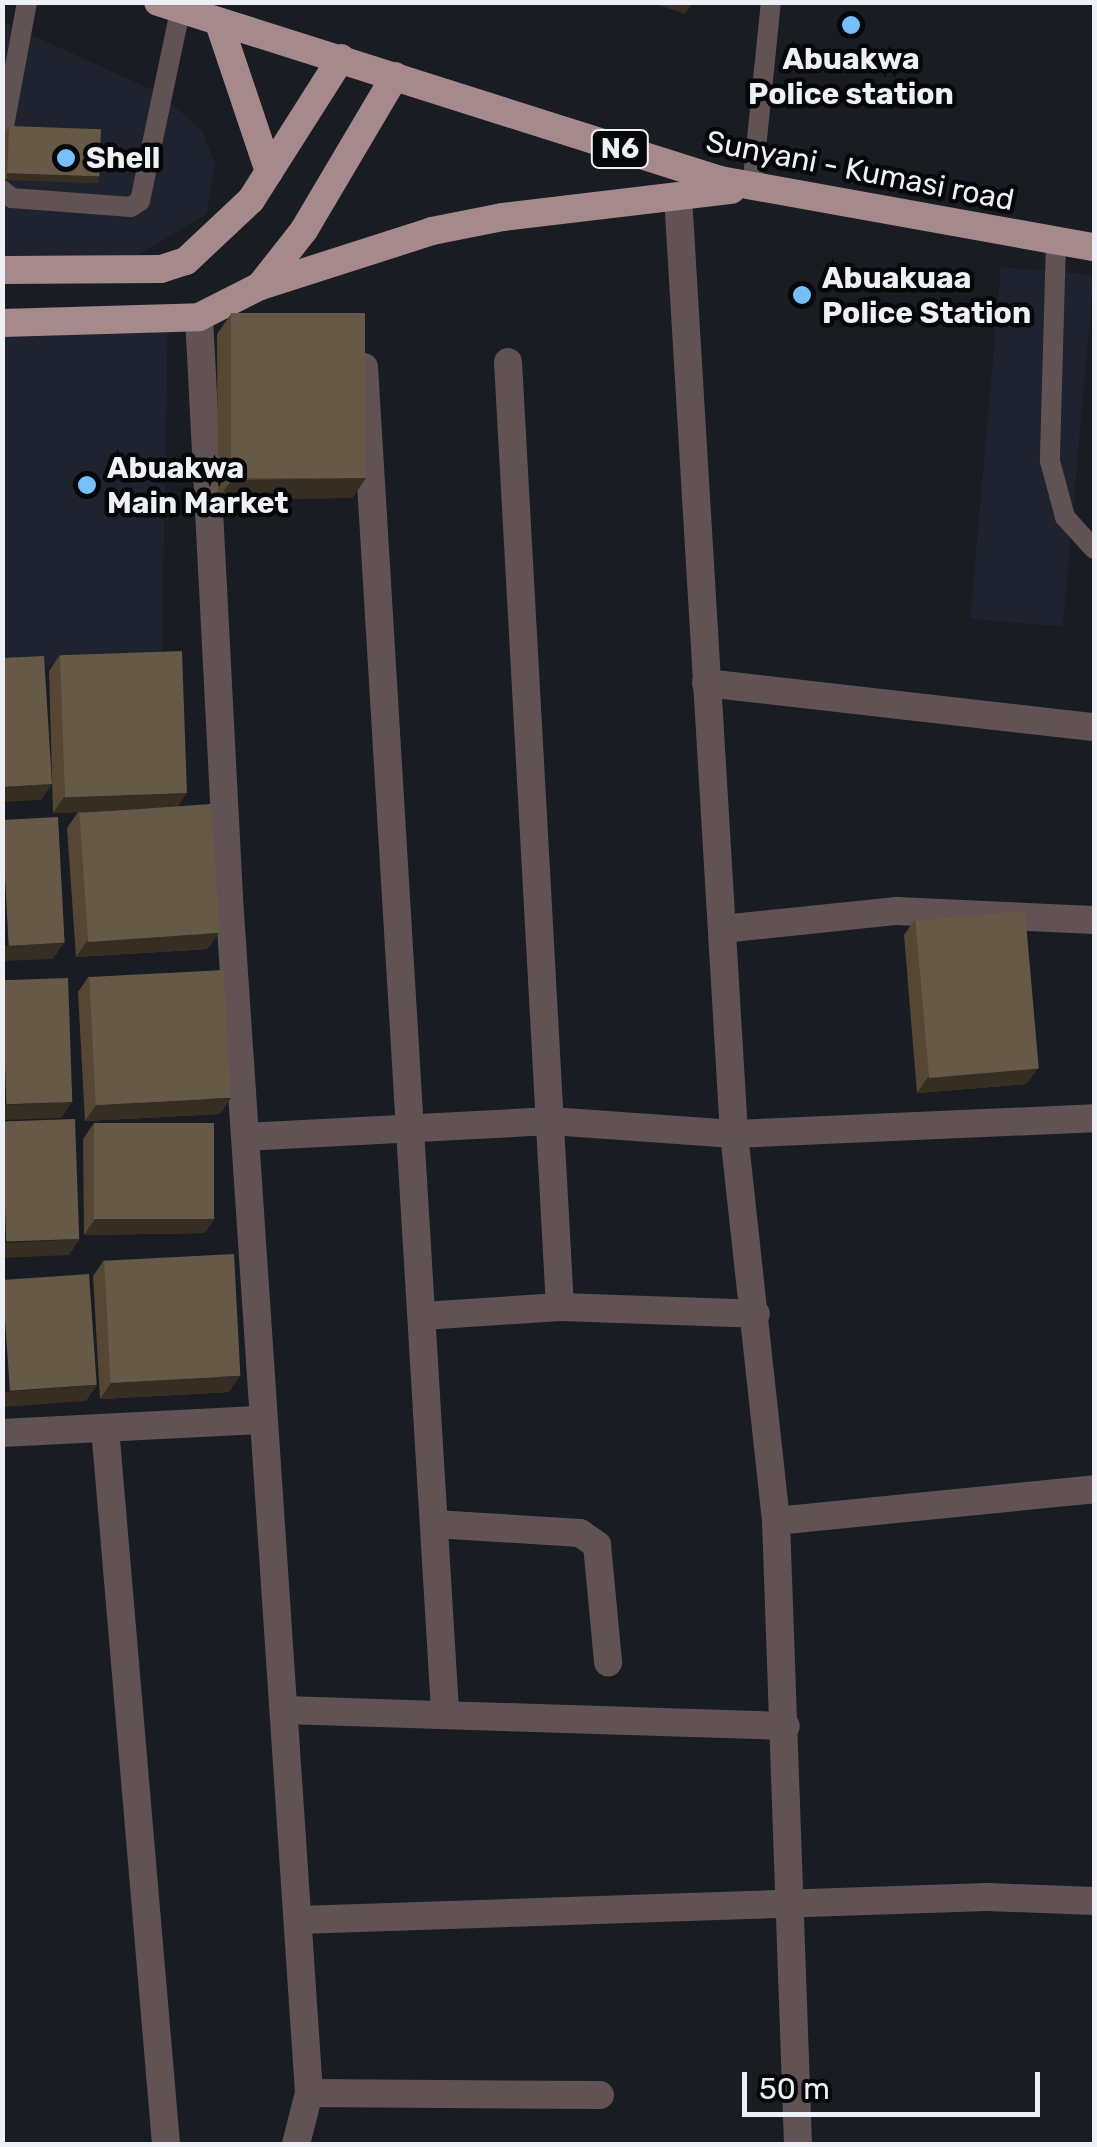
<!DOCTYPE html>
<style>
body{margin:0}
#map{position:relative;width:1097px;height:2147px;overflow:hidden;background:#191c22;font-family:Rubik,sans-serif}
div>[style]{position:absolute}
.built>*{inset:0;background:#1f232f;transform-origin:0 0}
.service>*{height:20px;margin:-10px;padding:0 10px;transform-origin:10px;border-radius:10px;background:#615253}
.minor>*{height:28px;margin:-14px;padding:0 14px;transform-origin:14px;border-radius:14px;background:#615253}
.primary>*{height:28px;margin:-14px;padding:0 14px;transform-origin:14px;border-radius:14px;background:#a6898b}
.wall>*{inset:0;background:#554733}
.shaded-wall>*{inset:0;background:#362e23;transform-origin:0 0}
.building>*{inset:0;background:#665948;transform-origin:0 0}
.dots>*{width:28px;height:28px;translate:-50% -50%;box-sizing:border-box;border:5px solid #060709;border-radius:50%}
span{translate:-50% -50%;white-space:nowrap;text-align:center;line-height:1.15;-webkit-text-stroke:9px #060709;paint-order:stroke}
.shield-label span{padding:2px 8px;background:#060709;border:2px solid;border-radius:8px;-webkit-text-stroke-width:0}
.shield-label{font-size:28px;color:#eef0f5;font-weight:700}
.poi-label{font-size:30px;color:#eef0f5;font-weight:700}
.left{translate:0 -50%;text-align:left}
.street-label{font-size:30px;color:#eef0f5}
.frame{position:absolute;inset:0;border:5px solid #eef0f5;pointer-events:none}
.scale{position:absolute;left:742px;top:2072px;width:298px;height:45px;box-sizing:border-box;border:5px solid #eef0f5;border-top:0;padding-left:12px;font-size:30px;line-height:35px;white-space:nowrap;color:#eef0f5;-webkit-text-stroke:8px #060709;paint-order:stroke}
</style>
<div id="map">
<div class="built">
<i style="clip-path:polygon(3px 22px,157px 92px,202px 130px,215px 165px,207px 214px,133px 258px,3px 255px)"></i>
<i style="left:1001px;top:267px;width:93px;height:353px;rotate:5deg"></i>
<i style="left:2px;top:309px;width:166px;height:356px;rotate:1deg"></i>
</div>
<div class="service">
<i style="left:2px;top:137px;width:137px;rotate:-79.5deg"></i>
<i style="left:752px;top:188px;width:187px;rotate:-84.2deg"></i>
<i style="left:2px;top:190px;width:13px;rotate:39deg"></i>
<i style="left:12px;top:198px;width:119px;rotate:4.3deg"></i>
<i style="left:131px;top:207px;width:11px;rotate:-34deg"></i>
<i style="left:140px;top:201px;width:193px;rotate:-78.1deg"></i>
<i style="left:1056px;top:241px;width:220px;rotate:91.6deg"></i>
<i style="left:1050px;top:461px;width:58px;rotate:75deg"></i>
<i style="left:1065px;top:517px;width:43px;rotate:47.8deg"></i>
</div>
<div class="minor">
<i style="left:678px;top:196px;width:940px;rotate:86.58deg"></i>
<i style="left:734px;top:1134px;width:389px;rotate:83.8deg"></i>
<i style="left:776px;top:1521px;width:623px;rotate:87.98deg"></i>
<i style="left:199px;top:317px;width:582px;rotate:87.04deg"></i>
<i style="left:229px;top:898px;width:1198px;rotate:86.17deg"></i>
<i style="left:309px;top:2093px;width:53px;rotate:104.3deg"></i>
<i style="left:508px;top:362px;width:946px;rotate:86.85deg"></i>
<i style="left:364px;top:367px;width:1345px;rotate:86.55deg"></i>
<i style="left:706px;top:683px;width:390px;rotate:6.5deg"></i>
<i style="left:722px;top:929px;width:176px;rotate:-5.9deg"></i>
<i style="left:897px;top:911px;width:197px;rotate:2.6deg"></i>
<i style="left:246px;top:1137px;width:305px;rotate:-3deg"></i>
<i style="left:551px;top:1121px;width:183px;rotate:4.1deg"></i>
<i style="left:734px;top:1134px;width:360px;rotate:-2.5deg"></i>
<i style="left:423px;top:1316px;width:137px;rotate:-3.8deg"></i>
<i style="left:560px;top:1307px;width:196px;rotate:2deg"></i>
<i style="left:105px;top:1428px;width:719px;rotate:85.13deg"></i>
<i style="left:2px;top:1433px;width:260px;rotate:-2.9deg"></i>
<i style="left:776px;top:1521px;width:320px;rotate:-5.7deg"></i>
<i style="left:434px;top:1524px;width:146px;rotate:3.5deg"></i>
<i style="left:580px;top:1533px;width:21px;rotate:35deg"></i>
<i style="left:597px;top:1545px;width:118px;rotate:84.6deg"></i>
<i style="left:285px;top:1710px;width:501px;rotate:1.83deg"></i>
<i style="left:299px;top:1920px;width:688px;rotate:-1.91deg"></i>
<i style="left:987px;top:1897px;width:107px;rotate:2.1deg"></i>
<i style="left:309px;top:2093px;width:291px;rotate:0.4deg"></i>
</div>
<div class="primary">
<i style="left:158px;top:2px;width:590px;rotate:17.57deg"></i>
<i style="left:720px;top:180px;width:380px;rotate:10.2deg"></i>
<i style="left:219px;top:23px;width:157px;rotate:71.4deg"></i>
<i style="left:2px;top:270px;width:159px;rotate:-0.4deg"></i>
<i style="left:161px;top:269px;width:26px;rotate:-18deg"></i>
<i style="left:186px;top:261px;width:89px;rotate:-43.2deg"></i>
<i style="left:251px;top:200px;width:168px;rotate:-57.6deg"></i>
<i style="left:261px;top:286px;width:180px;rotate:-17.8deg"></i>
<i style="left:432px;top:231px;width:72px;rotate:-11.2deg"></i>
<i style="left:503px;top:217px;width:230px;rotate:-6.8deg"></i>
<i style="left:2px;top:323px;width:197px;rotate:-1.7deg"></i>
<i style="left:199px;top:317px;width:68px;rotate:-26.9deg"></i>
<i style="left:260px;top:286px;width:71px;rotate:-51.8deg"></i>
<i style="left:304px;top:230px;width:179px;rotate:-59.4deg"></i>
</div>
<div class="wall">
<i style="clip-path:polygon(9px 126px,99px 177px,95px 183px,3px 179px,5px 132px)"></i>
<i style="clip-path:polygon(231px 314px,366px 478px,352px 498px,218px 499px,217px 334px)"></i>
<i style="clip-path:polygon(60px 655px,178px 806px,208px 949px,76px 957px,67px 828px,78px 812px,53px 813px,49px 671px)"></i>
<i style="clip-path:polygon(915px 919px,1038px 1068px,1026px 1084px,917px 1093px,904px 935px)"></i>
<i style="clip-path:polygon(89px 976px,220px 1114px,85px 1121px,78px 992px)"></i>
<i style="clip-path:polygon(94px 1123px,205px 1233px,84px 1235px,83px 1139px)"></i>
<i style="clip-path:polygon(104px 1260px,229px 1392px,100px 1399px,93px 1276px)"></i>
</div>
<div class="shaded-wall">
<i style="clip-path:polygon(657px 2px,693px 2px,685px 14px,656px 4px)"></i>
<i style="left:7px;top:173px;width:92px;height:7px;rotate:2deg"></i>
<i style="clip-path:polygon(366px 478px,352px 498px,218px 499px,232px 480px)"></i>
<i style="clip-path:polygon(52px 784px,41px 800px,2px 802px,2px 787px)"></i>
<i style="clip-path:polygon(187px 793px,176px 809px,53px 813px,64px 797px)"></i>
<i style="clip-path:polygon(219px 933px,208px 949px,76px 957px,87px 941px)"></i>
<i style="clip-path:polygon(64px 943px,53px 959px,2px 961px,2px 946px)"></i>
<i style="clip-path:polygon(1038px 1068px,1026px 1084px,917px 1093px,928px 1077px)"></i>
<i style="clip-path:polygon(231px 1098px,220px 1114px,85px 1121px,96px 1105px)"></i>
<i style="clip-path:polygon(72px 1102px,61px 1118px,2px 1120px,2px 1105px)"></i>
<i style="clip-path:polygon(216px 1217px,205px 1233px,84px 1235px,95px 1219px)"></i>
<i style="clip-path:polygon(80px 1239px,69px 1255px,2px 1258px,2px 1243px)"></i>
<i style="clip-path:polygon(240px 1376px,229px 1392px,100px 1399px,111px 1383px)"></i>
<i style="clip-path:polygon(97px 1385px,86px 1401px,2px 1407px,2px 1392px)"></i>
</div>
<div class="building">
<i style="left:9px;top:126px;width:92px;height:47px;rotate:2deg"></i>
<i style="left:365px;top:313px;width:165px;height:134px;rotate:90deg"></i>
<i style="left:182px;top:651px;width:142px;height:122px;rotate:88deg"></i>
<i style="clip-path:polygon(44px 656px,52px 784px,2px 787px,2px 658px)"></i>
<i style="left:211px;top:804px;width:129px;height:132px;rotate:86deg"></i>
<i style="left:58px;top:817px;width:126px;height:56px;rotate:87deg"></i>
<i style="left:1025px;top:911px;width:158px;height:110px;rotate:85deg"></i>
<i style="left:224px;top:970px;width:128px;height:135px;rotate:87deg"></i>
<i style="left:68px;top:978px;width:124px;height:66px;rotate:88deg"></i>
<i style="left:75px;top:1119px;width:120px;height:73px;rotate:88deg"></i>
<i style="left:94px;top:1123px;width:120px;height:96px"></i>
<i style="left:234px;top:1254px;width:122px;height:130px;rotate:87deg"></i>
<i style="left:89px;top:1274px;width:111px;height:87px;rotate:86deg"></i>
</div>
<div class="dots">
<i style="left:851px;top:25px;background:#75c0f6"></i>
<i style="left:66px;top:158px;background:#75c0f6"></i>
<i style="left:802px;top:295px;background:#75c0f6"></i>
<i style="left:87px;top:485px;background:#75c0f6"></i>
</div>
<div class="shield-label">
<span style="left:620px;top:149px">N6</span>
</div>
<div class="poi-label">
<span style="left:851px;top:76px">Abuakwa<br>Police station</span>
<span class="left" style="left:86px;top:158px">Shell</span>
<span class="left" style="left:822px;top:295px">Abuakuaa<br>Police Station</span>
<span class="left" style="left:107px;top:485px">Abuakwa<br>Main Market</span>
</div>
<div class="street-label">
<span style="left:860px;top:171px;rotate:11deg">Sunyani - Kumasi road</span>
</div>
<div class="frame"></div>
<div class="scale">50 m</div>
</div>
